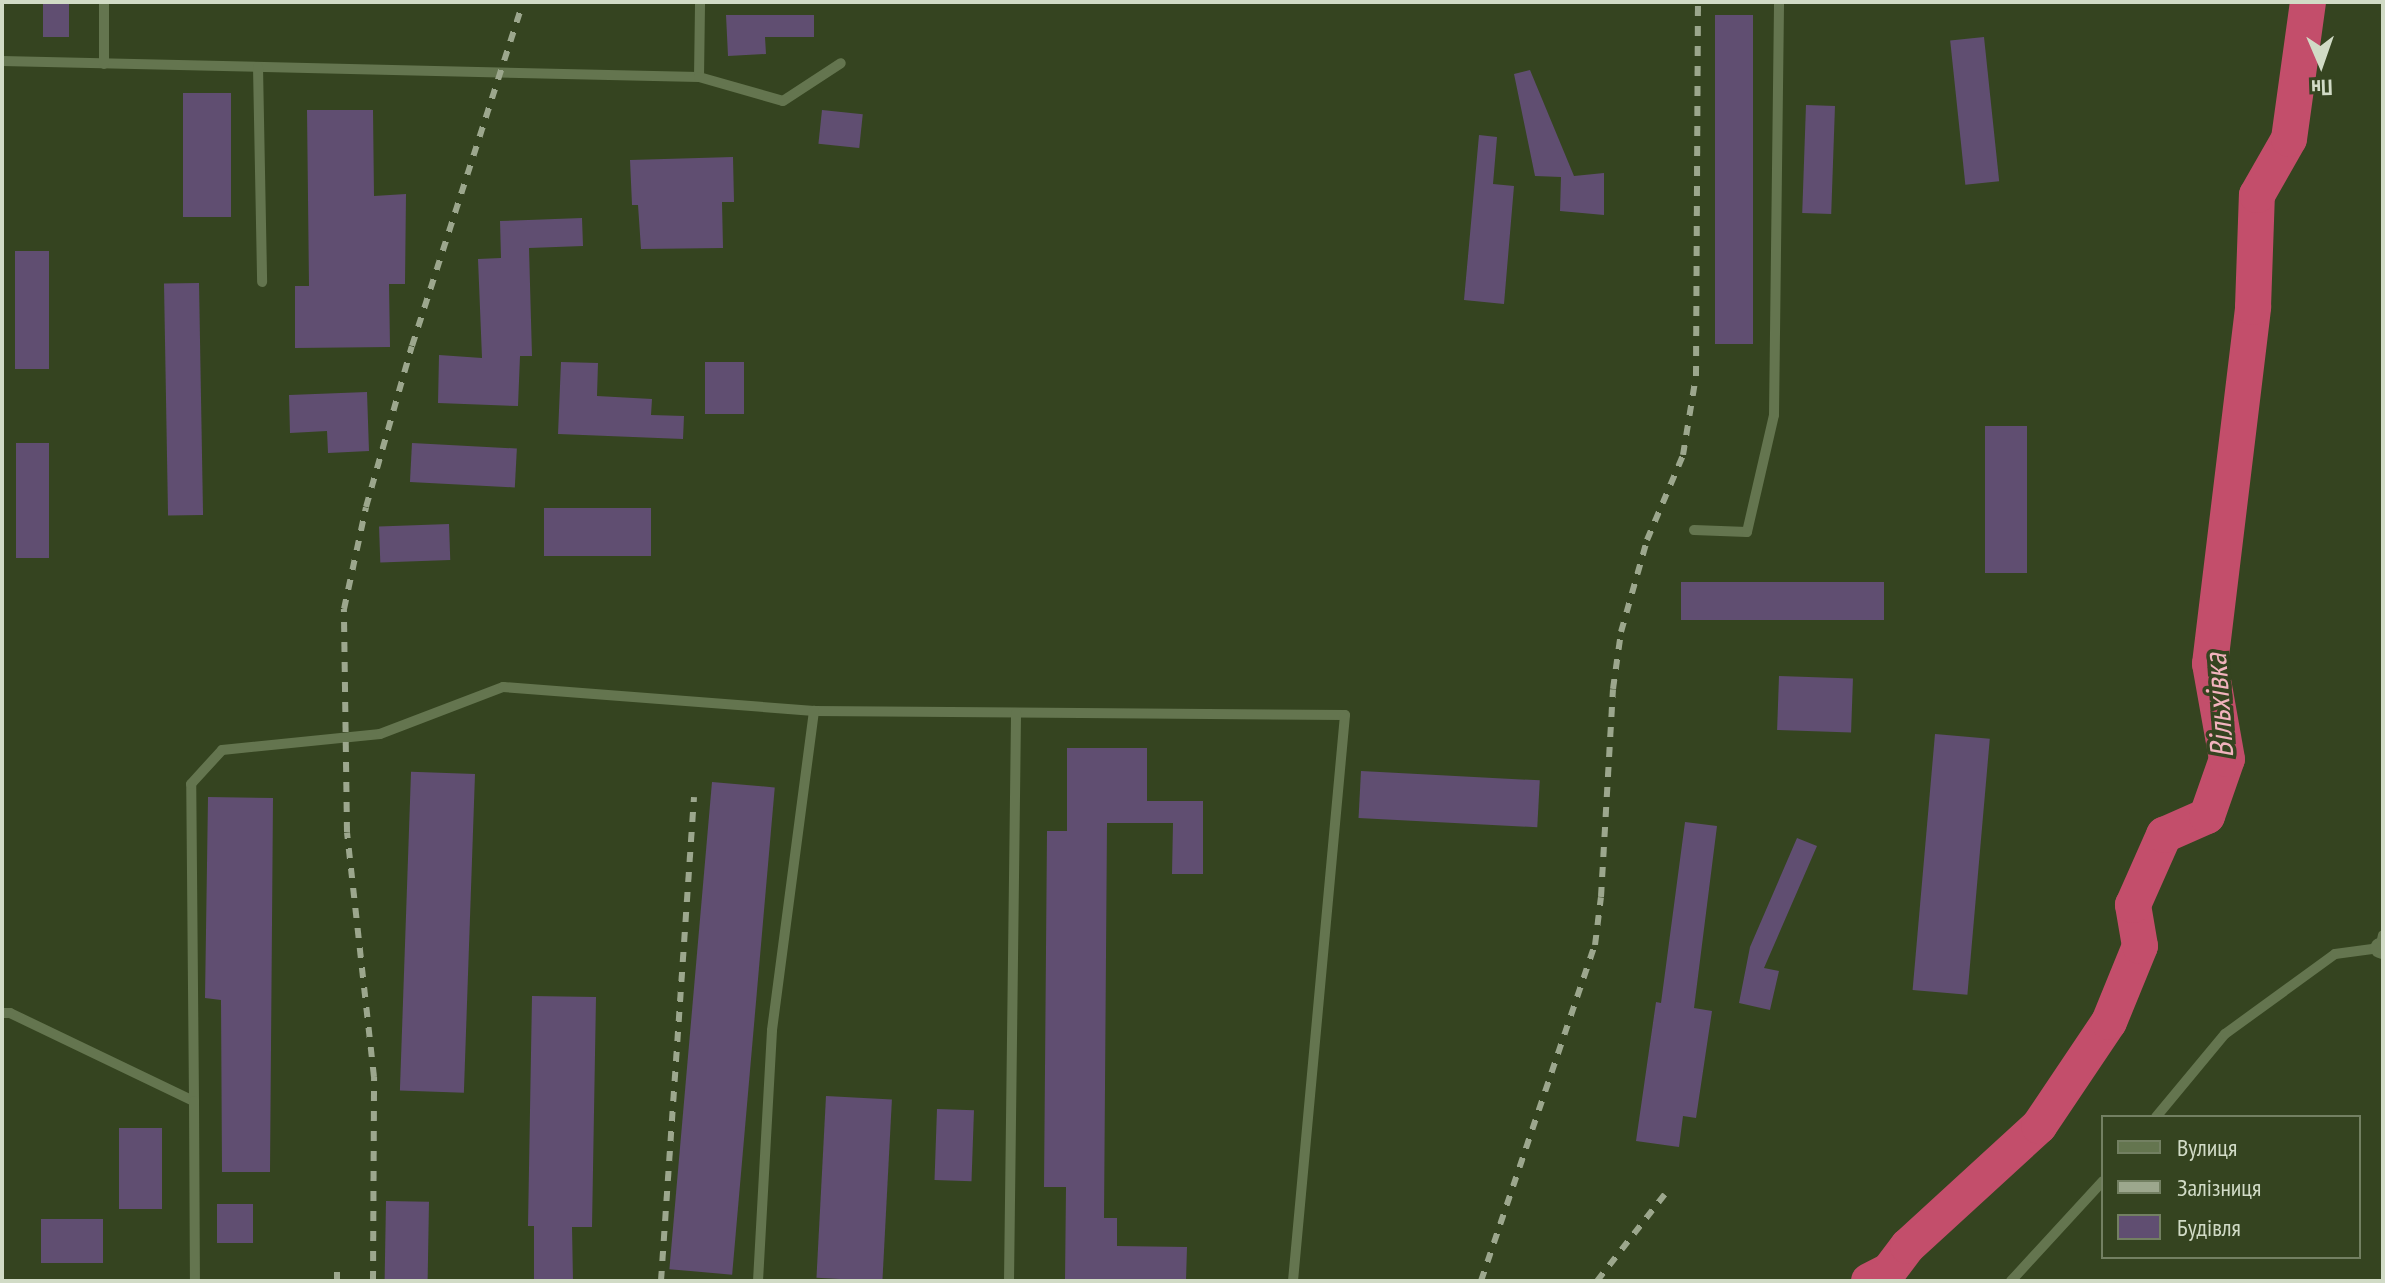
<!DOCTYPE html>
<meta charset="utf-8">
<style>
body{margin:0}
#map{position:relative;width:2385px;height:1283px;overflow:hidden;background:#354420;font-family:"PT Sans Narrow",sans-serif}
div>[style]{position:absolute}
.river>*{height:36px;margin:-18px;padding:0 18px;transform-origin:18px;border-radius:18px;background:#c34e6b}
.building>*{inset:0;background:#604e71;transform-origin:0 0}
.lane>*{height:10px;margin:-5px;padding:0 5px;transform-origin:5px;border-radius:5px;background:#64754f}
.street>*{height:20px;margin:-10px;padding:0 10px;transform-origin:10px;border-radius:10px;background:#64754f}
.rail>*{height:6px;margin-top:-3px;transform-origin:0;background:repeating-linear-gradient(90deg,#9ca78d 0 10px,transparent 0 20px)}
span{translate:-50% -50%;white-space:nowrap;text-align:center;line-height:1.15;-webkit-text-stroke:7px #354420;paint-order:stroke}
.water-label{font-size:32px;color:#f1b3bd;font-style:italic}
.frame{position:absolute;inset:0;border:4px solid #d1dbc6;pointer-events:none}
.legend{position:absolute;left:2101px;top:1115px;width:260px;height:144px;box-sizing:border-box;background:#354420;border:2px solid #738062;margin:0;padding:10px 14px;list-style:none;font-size:24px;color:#d1dbc6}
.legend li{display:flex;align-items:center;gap:16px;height:40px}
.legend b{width:40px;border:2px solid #738062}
.north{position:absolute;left:2281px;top:24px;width:80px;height:80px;-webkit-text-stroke:6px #354420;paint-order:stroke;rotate:178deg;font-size:22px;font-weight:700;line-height:32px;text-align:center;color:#d1dbc6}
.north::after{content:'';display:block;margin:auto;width:28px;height:36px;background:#d1dbc6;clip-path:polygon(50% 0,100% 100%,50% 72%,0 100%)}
</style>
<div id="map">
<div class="river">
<i style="left:1869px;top:1281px;width:22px;rotate:-27deg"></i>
<i style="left:1889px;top:1271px;width:31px;rotate:-53deg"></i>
<i style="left:1908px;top:1246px;width:178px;rotate:-42.5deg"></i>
<i style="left:2039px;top:1126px;width:125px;rotate:-56.1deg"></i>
<i style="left:2109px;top:1022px;width:82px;rotate:-67.8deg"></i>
<i style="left:2140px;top:946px;width:42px;rotate:-99.7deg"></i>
<i style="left:2133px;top:905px;width:77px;rotate:-66.1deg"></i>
<i style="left:2164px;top:835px;width:47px;rotate:-23.8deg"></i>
<i style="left:2207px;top:816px;width:60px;rotate:-70.7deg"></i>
<i style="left:2227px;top:759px;width:97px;rotate:-100.1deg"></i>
<i style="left:2210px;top:664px;width:360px;rotate:-83.1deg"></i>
<i style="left:2253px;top:307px;width:112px;rotate:-88deg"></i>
<i style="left:2257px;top:195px;width:64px;rotate:-60.3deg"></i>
<i style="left:2289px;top:139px;width:138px;rotate:-82.1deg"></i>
</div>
<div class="building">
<i style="left:43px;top:2px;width:26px;height:35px"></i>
<i style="clip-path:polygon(726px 15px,814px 15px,814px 37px,765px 37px,766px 54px,728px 56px)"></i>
<i style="left:1753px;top:15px;width:329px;height:38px;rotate:90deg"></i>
<i style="left:1984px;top:37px;width:145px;height:34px;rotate:84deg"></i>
<i style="clip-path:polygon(1530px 70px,1574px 176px,1604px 173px,1604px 215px,1560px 211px,1561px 177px,1535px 176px,1514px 74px)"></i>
<i style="left:183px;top:93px;width:48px;height:124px"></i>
<i style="left:1806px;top:105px;width:29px;height:108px;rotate:2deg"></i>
<i style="clip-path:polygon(307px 110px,373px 110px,374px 196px,406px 194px,405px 284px,389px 284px,390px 347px,295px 348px,295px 286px,309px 286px)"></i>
<i style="left:822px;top:110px;width:41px;height:34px;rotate:6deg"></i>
<i style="clip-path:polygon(1479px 135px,1497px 137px,1493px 184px,1514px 186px,1504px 304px,1464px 300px)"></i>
<i style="clip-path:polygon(733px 157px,734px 202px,722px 202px,723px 248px,641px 249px,638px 205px,632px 205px,630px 160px)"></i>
<i style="clip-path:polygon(582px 218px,583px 246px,529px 248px,532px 356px,520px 356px,518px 406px,438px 403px,439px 355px,482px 358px,478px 259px,501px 258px,500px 221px)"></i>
<i style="left:15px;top:251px;width:34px;height:118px"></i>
<i style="left:199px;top:283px;width:232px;height:35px;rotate:89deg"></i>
<i style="clip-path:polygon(561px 362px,598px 363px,597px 396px,652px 399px,651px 415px,684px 416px,683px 439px,558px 434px)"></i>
<i style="left:705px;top:362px;width:39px;height:52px"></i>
<i style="clip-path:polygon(367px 392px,369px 451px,328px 453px,327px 431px,290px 433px,289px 395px)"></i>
<i style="left:1985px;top:426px;width:42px;height:147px"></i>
<i style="left:49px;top:443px;width:115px;height:33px;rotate:90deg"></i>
<i style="left:412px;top:443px;width:105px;height:39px;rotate:3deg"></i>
<i style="left:544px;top:508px;width:107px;height:48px"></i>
<i style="left:449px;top:524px;width:36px;height:70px;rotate:88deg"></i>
<i style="left:1884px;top:582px;width:38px;height:203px;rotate:90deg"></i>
<i style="left:1779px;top:676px;width:74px;height:54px;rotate:2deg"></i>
<i style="left:1935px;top:734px;width:55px;height:257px;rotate:5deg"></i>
<i style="clip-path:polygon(1067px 748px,1147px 748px,1147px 801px,1203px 801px,1203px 874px,1172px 874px,1173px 823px,1107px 823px,1104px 1218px,1117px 1218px,1117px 1246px,1187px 1247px,1186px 1281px,1065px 1281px,1066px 1187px,1044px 1187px,1047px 831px,1067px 831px)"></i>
<i style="left:1361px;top:771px;width:179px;height:47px;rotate:3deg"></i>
<i style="left:475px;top:774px;width:319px;height:64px;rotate:92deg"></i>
<i style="left:712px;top:782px;width:63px;height:489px;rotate:5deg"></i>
<i style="clip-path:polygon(208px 797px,273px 798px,270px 1172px,222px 1172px,221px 1000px,205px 998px)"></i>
<i style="clip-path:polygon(1685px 822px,1717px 826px,1694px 1008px,1712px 1011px,1696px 1118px,1683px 1116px,1679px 1147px,1636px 1141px,1656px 1002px,1661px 1003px)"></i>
<i style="clip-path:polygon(1797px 838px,1817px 846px,1764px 968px,1779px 971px,1770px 1010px,1739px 1003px,1750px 947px)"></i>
<i style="clip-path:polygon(532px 996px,596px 997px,592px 1227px,572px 1227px,573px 1281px,534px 1281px,534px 1226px,528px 1226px)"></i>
<i style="left:826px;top:1096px;width:66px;height:182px;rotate:3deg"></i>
<i style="left:937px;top:1109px;width:37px;height:71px;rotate:2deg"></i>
<i style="left:119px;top:1128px;width:43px;height:81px"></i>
<i style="left:386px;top:1201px;width:43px;height:80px;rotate:1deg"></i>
<i style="left:217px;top:1204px;width:36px;height:39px"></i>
<i style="left:41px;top:1219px;width:62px;height:44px"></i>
</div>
<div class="lane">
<i style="left:2px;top:61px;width:697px;rotate:1.32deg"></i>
<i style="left:699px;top:77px;width:75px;rotate:-89.2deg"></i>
<i style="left:104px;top:64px;width:62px;rotate:-90deg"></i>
<i style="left:258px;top:67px;width:215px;rotate:88.9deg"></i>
<i style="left:699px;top:77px;width:87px;rotate:15.9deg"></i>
<i style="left:783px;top:101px;width:69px;rotate:-33.2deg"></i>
<i style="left:1694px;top:530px;width:53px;rotate:2.2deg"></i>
<i style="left:1747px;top:532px;width:120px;rotate:-77deg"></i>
<i style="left:1774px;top:415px;width:413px;rotate:-89.3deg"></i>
<i style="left:2px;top:1013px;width:8px"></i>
<i style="left:10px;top:1013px;width:204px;rotate:25.6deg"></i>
<i style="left:194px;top:1101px;width:317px;rotate:-90.5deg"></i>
<i style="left:191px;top:784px;width:46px;rotate:-47.6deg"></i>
<i style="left:222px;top:750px;width:159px;rotate:-5.8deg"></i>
<i style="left:380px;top:734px;width:132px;rotate:-20.9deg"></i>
<i style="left:503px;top:687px;width:312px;rotate:4.4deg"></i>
<i style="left:814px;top:711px;width:531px;rotate:0.43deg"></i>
<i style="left:1345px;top:715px;width:568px;rotate:95.25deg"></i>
<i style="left:194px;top:1101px;width:180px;rotate:89.7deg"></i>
<i style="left:2156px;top:1117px;width:108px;rotate:-50.3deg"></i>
<i style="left:2225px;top:1034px;width:136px;rotate:-36deg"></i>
<i style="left:2335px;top:954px;width:45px;rotate:-7.6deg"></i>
<i style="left:2380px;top:948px;width:13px;rotate:-77deg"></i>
<i style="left:758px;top:1281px;width:251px;rotate:-86.8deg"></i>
<i style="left:772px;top:1030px;width:322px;rotate:-82.5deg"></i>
<i style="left:1009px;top:1281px;width:568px;rotate:-89.29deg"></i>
<i style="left:2011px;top:1281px;width:136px;rotate:-47.4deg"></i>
</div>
<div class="street">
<i style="left:2380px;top:948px;width:3px;rotate:18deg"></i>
</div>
<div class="rail">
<i style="left:337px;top:1272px;width:9px;rotate:90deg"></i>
<i style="left:373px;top:1281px;width:204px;rotate:-89.7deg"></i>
<i style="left:374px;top:1077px;width:246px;rotate:-96.3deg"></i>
<i style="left:347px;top:832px;width:223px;rotate:-90.8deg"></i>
<i style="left:344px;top:609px;width:104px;rotate:-77.8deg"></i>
<i style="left:366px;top:507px;width:167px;rotate:-74.1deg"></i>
<i style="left:412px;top:346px;width:361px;rotate:-72.1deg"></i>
<i style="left:661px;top:1281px;width:485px;rotate:-86.1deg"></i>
<i style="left:1481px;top:1281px;width:355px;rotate:-71.3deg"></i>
<i style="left:1595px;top:945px;width:48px;rotate:-82.9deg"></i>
<i style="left:1601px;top:897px;width:208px;rotate:-86.7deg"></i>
<i style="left:1613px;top:689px;width:58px;rotate:-82deg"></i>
<i style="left:1621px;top:632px;width:96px;rotate:-74.2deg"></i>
<i style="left:1647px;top:540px;width:92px;rotate:-67deg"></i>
<i style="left:1683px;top:455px;width:80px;rotate:-80.7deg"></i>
<i style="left:1696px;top:376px;width:374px;rotate:-89.7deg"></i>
<i style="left:1597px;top:1281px;width:110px;rotate:-52deg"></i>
</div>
<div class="water-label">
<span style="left:2218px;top:706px;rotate:-94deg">Вільхівка</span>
</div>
<div class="frame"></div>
<ul class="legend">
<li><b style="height:10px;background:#64754f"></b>Вулиця</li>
<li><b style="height:10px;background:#9ca78d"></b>Залізниця</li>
<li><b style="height:22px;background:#604e71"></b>Будівля</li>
</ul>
<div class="north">Пн</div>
</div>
